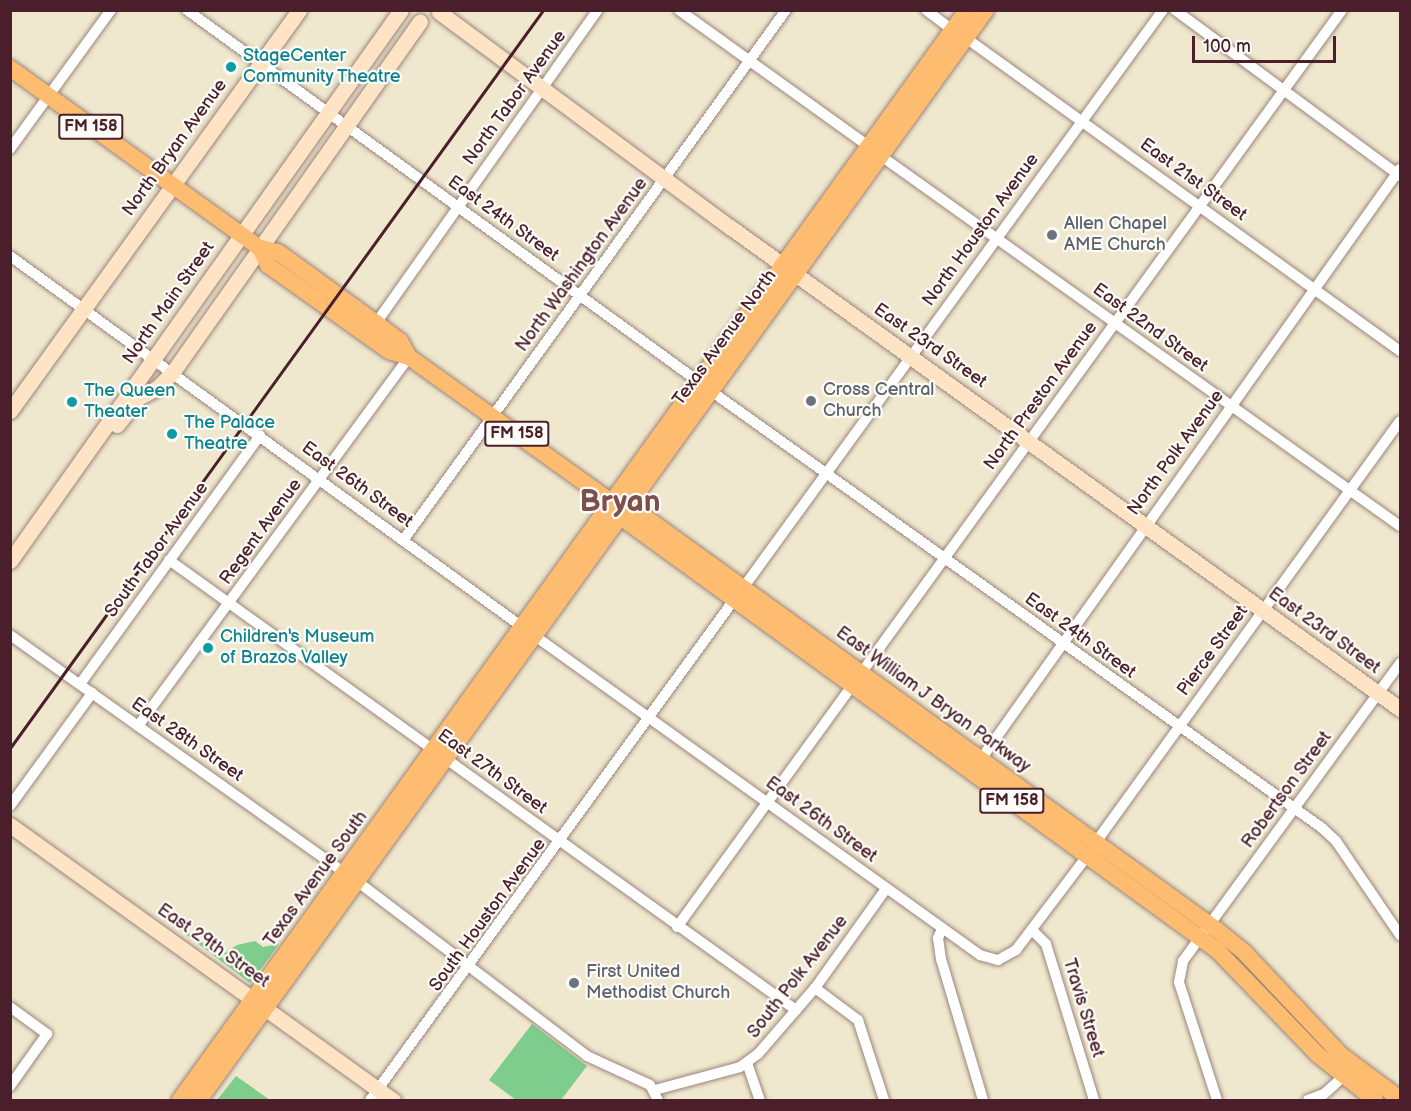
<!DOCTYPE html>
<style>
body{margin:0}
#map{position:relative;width:1411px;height:1111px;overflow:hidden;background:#efe8ce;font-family:"Balsamiq Sans",sans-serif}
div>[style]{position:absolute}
.green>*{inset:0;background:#7ecd8d}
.roads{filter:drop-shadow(0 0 2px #9c847c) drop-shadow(0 0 2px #9c847c)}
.street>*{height:10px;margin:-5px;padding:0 5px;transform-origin:5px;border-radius:5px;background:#fff}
.secondary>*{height:15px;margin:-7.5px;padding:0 7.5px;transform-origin:7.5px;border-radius:7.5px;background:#fee4c5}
.primary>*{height:16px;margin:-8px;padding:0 8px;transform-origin:8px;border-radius:8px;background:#fdbc6f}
.rail>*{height:3px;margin:-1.5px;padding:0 1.5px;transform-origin:1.5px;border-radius:1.5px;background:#4a1f2b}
.dots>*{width:16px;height:16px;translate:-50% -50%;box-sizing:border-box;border:3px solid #fdfcf7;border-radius:50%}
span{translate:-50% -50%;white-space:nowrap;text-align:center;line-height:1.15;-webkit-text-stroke:4.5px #fdfcf7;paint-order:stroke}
.shield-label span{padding:2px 4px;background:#fdfcf7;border:2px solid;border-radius:4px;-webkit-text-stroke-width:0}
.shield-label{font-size:16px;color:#4a1f2b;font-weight:700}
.culture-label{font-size:18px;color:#0d838f}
.left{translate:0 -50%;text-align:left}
.street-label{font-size:18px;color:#4a1f2b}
.worship-label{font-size:18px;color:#5b616d}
.town-label{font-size:30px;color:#7d5050;font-weight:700}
.frame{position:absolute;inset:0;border:12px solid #4a1f2b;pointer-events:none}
.scale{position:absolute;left:1192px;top:36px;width:144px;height:27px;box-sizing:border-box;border:3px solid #4a1f2b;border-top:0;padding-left:8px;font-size:18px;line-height:21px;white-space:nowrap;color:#4a1f2b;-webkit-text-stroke:4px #fdfcf7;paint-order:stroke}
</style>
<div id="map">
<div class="green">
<i style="clip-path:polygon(176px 927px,189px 933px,253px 980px,250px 983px)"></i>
<i style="clip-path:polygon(255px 941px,263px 947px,279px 944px,255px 977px,223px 954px,237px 945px)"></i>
<i style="clip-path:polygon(532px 1024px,587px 1066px,561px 1100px,516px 1100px,489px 1080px)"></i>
<i style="clip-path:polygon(236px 1076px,270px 1100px,217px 1100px)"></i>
</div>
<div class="roads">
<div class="street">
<i style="left:187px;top:10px;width:633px;rotate:36deg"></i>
<i style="left:679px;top:10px;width:233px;rotate:35.7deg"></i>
<i style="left:926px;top:10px;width:34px;rotate:37deg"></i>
<i style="left:1175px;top:10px;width:280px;rotate:36.4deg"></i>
<i style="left:966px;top:38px;width:535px;rotate:35.8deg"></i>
<i style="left:10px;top:149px;width:172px;rotate:-54deg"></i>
<i style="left:881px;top:156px;width:637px;rotate:35.49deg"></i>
<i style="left:10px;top:256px;width:631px;rotate:35.91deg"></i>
<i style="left:376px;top:323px;width:384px;rotate:-54.7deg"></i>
<i style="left:711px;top:391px;width:751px;rotate:35.57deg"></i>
<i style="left:1322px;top:828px;width:19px;rotate:43deg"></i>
<i style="left:1336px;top:841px;width:114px;rotate:55.8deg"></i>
<i style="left:404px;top:539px;width:653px;rotate:-54.17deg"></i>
<i style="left:169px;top:560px;width:772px;rotate:35.67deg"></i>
<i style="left:743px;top:588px;width:714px;rotate:-54deg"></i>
<i style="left:10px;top:635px;width:410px;rotate:35.4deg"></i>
<i style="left:535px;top:636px;width:548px;rotate:35.63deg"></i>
<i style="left:980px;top:955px;width:19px;rotate:16deg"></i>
<i style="left:998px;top:960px;width:21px;rotate:-29deg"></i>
<i style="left:1016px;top:950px;width:118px;rotate:-52.9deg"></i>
<i style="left:80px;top:684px;width:307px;rotate:-54.1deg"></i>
<i style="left:138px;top:726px;width:458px;rotate:-53.7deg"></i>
<i style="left:981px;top:759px;width:724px;rotate:-54.62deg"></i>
<i style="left:10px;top:806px;width:140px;rotate:-54deg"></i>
<i style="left:1096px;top:842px;width:519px;rotate:-54.17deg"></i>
<i style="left:358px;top:882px;width:288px;rotate:37.2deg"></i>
<i style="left:587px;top:1056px;width:69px;rotate:24.7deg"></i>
<i style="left:650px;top:1085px;width:17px;rotate:62deg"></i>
<i style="left:677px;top:927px;width:1133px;rotate:-54.05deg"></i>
<i style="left:942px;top:929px;width:10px;rotate:114deg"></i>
<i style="left:938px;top:938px;width:21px;rotate:82deg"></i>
<i style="left:941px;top:959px;width:147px;rotate:73.4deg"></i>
<i style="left:1032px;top:930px;width:20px;rotate:45deg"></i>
<i style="left:1046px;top:944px;width:163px;rotate:72.9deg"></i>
<i style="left:815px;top:988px;width:54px;rotate:36.7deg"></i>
<i style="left:858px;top:1020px;width:84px;rotate:72deg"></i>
<i style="left:10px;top:1007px;width:46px;rotate:36.1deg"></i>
<i style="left:47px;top:1034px;width:64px;rotate:125.4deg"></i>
<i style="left:747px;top:1063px;width:39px;rotate:71deg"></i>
<i style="left:655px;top:1090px;width:88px;rotate:-15.1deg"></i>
<i style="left:740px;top:1067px;width:22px;rotate:-36deg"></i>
<i style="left:758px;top:1054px;width:87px;rotate:-49.2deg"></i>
<i style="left:815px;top:988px;width:122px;rotate:-54.4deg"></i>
<i style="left:370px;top:1100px;width:618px;rotate:-53.95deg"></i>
<i style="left:1217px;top:1100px;width:124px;rotate:-107.9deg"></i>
<i style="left:1179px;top:982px;width:21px;rotate:-79deg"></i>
<i style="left:1183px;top:961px;width:369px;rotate:-53.9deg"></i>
<i style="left:1308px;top:1100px;width:17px;rotate:-21deg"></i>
<i style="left:1324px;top:1094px;width:25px;rotate:-42deg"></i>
</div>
<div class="secondary">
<i style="left:439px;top:12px;width:362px;rotate:36.5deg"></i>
<i style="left:730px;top:227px;width:825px;rotate:35.73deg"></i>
<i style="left:10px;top:411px;width:494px;rotate:-54.2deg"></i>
<i style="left:117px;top:425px;width:34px;rotate:-52deg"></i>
<i style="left:138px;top:398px;width:21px;rotate:-28deg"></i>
<i style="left:157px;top:388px;width:21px;rotate:-45deg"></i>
<i style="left:172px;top:373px;width:430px;rotate:-54.8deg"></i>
<i style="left:10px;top:561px;width:676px;rotate:-54.64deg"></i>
<i style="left:10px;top:825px;width:472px;rotate:35.7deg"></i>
</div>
<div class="primary">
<i style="left:10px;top:68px;width:308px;rotate:35.8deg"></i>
<i style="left:260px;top:248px;width:18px;rotate:13deg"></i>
<i style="left:278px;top:252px;width:121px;rotate:35.9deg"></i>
<i style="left:376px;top:323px;width:30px;rotate:37deg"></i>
<i style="left:400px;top:341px;width:18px;rotate:61deg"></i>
<i style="left:260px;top:248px;width:19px;rotate:65deg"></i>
<i style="left:268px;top:265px;width:148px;rotate:35.4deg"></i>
<i style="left:389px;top:351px;width:21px;rotate:17deg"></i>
<i style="left:409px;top:357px;width:264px;rotate:35.6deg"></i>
<i style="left:624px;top:511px;width:14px;rotate:4deg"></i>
<i style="left:638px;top:512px;width:714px;rotate:35.83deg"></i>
<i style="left:1217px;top:930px;width:36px;rotate:39deg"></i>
<i style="left:1245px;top:953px;width:140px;rotate:46.7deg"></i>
<i style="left:1341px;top:1055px;width:74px;rotate:36.7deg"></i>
<i style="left:624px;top:511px;width:13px;rotate:67deg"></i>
<i style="left:629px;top:523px;width:728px;rotate:36deg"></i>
<i style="left:1218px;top:951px;width:143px;rotate:46.1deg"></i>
<i style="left:1317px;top:1054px;width:74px;rotate:38.4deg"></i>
<i style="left:180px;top:1100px;width:1344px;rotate:-54.17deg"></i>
<i style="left:199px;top:1100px;width:1344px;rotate:-54.17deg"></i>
</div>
</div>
<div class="rail">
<i style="left:10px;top:748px;width:910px;rotate:-54.16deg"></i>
</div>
<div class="dots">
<i style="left:231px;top:67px;background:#0f9aa8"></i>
<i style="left:1052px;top:235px;background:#6b7280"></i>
<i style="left:811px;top:401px;background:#6b7280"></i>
<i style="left:72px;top:402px;background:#0f9aa8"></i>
<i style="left:172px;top:434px;background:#0f9aa8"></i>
<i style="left:208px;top:648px;background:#0f9aa8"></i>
<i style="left:574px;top:983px;background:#6b7280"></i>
</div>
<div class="shield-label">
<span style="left:91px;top:127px">FM 158</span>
<span style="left:517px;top:434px">FM 158</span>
<span style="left:1012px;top:801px">FM 158</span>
</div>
<div class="culture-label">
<span class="left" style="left:243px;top:67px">StageCenter<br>Community Theatre</span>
<span class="left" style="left:84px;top:402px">The Queen<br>Theater</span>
<span class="left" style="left:184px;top:434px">The Palace<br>Theatre</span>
<span class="left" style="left:220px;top:648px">Children's Museum<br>of Brazos Valley</span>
</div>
<div class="street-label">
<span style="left:515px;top:98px;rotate:-54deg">North Tabor Avenue</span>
<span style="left:175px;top:148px;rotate:-54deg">North Bryan Avenue</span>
<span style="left:1193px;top:180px;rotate:36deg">East 21st Street</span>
<span style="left:503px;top:219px;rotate:36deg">East 24th Street</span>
<span style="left:981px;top:230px;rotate:-54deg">North Houston Avenue</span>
<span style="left:582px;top:265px;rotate:-54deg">North Washington Avenue</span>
<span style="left:169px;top:303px;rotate:-55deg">North Main Street</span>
<span style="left:1150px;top:328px;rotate:36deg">East 22nd Street</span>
<span style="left:725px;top:338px;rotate:-54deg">Texas Avenue North</span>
<span style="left:930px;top:346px;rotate:35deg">East 23rd Street</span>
<span style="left:1041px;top:396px;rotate:-54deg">North Preston Avenue</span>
<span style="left:1176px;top:453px;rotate:-54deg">North Polk Avenue</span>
<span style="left:357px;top:485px;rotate:36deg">East 26th Street</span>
<span style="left:261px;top:532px;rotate:-54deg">Regent Avenue</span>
<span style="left:157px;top:550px;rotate:-54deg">South Tabor Avenue</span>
<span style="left:1324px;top:631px;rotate:36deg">East 23rd Street</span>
<span style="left:1080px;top:636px;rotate:36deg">East 24th Street</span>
<span style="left:1213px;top:651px;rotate:-54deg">Pierce Street</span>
<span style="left:933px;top:700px;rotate:36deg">East William J Bryan Parkway</span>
<span style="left:187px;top:740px;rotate:35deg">East 28th Street</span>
<span style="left:492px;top:772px;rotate:36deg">East 27th Street</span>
<span style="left:1287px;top:790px;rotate:-54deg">Robertson Street</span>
<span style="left:821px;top:820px;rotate:36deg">East 26th Street</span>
<span style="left:316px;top:879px;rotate:-54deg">Texas Avenue South</span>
<span style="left:488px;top:915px;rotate:-54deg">South Houston Avenue</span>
<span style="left:213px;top:946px;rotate:35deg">East 29th Street</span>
<span style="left:798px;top:977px;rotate:-52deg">South Polk Avenue</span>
<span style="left:1083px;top:1008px;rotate:73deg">Travis Street</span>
</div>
<div class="worship-label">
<span class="left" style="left:1064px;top:235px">Allen Chapel<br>AME Church</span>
<span class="left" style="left:823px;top:401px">Cross Central<br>Church</span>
<span class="left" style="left:586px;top:983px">First United<br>Methodist Church</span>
</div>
<div class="town-label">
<span style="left:620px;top:502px">Bryan</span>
</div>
<div class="frame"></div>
<div class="scale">100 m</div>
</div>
